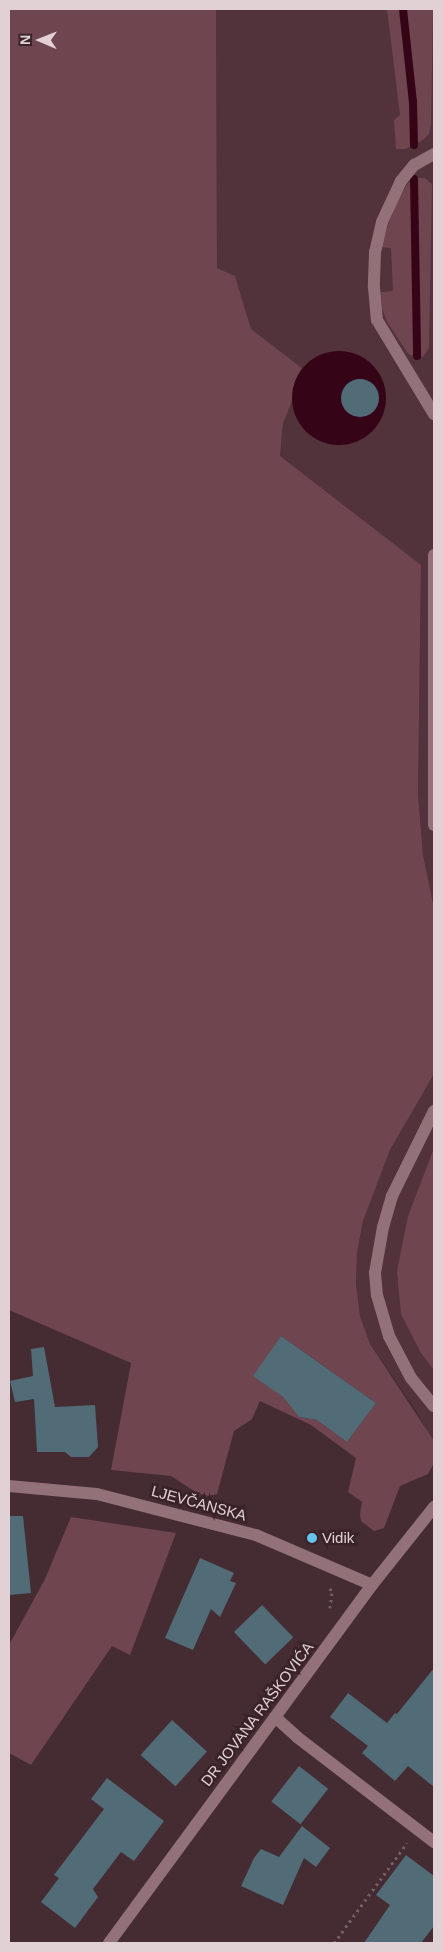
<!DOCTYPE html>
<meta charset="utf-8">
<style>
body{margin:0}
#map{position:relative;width:443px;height:1952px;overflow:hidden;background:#442c32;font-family:Helvetica,sans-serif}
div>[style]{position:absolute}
.built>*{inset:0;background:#52333b}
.green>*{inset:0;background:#6f4550}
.water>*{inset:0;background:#360417}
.round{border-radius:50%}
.stream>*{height:8px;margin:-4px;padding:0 4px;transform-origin:4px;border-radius:4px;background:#360417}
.building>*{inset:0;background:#516b77;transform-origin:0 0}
.path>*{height:3px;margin-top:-1.5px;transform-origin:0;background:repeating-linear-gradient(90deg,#735e63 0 2.5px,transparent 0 6.5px)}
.minor>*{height:12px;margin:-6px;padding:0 6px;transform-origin:6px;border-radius:6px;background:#937179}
.dots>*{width:14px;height:14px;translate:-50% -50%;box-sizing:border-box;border:2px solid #392228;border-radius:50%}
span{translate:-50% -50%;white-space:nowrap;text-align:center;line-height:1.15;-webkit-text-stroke:5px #392228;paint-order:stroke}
.street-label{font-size:15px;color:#e1d1d4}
.poi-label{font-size:15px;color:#e1d1d4}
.left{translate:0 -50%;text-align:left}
.frame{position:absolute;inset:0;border:10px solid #e1d1d4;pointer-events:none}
.north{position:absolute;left:15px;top:15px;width:50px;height:50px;-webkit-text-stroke:4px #392228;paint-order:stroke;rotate:271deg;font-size:14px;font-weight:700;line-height:20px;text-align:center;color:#e1d1d4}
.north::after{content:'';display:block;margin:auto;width:18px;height:22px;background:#e1d1d4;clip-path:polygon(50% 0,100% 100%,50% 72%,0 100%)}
</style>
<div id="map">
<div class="built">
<i style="clip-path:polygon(216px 9px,434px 9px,434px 908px,423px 855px,418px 794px,421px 566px,280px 456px,283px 423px,302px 368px,251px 329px,235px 276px,217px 268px)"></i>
<i style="clip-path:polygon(434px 1074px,434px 1444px,415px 1409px,370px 1344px,360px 1316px,356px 1284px,357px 1253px,363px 1221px,390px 1150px)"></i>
</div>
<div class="green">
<i style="clip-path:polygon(evenodd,9px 9px,216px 9px,217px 268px,235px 276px,251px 329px,302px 368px,297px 378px,292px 401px,283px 423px,280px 456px,421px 565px,418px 794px,423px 855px,434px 908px,434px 1074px,390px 1150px,363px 1221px,357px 1253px,356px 1284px,360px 1316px,370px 1344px,434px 1441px,434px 1463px,428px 1474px,400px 1486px,384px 1528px,374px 1531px,361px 1521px,360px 1514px,362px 1502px,348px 1492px,356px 1458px,311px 1425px,260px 1401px,252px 1419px,234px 1431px,217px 1494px,208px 1496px,197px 1493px,171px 1476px,111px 1470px,131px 1363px,9px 1310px,9px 9px,281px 1336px,376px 1403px,347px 1442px,317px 1420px,299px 1417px,283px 1397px,254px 1376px,281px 1336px)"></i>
<i style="clip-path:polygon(387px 9px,433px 9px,431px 124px,429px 134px,423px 140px,406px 149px,396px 149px,394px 120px,400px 115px)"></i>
<i style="clip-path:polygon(418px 178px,425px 178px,432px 184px,429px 348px,423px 357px,410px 355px,407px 352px,387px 322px,382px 308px,381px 292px,393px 291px,391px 248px,380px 247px,396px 204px,408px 183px)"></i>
<i style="clip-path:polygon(434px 1148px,434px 1370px,421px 1353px,401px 1314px,397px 1271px,408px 1216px)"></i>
<i style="clip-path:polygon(71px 1517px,176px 1533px,130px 1655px,112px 1646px,31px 1765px,9px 1753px,9px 1645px,45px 1579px)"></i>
</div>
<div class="water">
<i class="round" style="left:292px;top:351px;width:94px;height:94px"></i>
</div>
<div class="stream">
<i style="left:403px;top:9px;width:94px;rotate:83.9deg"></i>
<i style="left:413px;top:102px;width:43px;rotate:88.7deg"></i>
<i style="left:414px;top:179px;width:177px;rotate:89deg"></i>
</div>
<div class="building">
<i class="round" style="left:341px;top:379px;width:38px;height:38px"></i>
<i style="clip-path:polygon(281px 1336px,376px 1403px,347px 1442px,317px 1420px,299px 1417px,283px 1397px,253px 1376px)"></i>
<i style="clip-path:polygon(44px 1347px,55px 1407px,95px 1405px,98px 1447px,89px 1457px,71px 1457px,65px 1452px,37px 1452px,34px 1399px,15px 1402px,10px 1381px,33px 1376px,31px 1349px)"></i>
<i style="clip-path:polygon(9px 1516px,23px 1516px,31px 1593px,9px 1595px)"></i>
<i style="clip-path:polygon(200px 1558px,234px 1573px,230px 1581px,236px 1583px,220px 1617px,211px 1609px,193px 1650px,165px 1638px)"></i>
<i style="left:262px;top:1605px;width:45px;height:39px;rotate:46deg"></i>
<i style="clip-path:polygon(434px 1668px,434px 1787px,408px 1766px,395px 1781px,362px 1753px,368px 1746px,330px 1717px,348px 1693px,387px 1723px,395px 1713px,397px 1714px)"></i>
<i style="left:172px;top:1720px;width:47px;height:47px;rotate:42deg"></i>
<i style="left:299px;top:1766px;width:37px;height:45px;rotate:38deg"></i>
<i style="clip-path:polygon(107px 1778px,164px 1821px,134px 1861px,121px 1852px,93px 1889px,98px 1897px,75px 1928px,41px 1902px,59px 1878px,54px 1875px,104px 1809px,91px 1799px)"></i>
<i style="clip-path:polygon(302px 1826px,330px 1848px,316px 1867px,304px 1858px,283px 1905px,241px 1886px,254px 1858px,261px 1849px,279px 1857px)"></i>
<i style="clip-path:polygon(406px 1855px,434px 1876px,434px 1926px,421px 1943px,364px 1943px,390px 1905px,376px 1895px)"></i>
</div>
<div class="path">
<i style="left:330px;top:1588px;width:5px;rotate:68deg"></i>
<i style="left:332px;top:1593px;width:15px;rotate:98deg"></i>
<i style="left:334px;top:1943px;width:124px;rotate:-53.9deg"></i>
</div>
<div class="minor">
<i style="left:434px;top:154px;width:23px;rotate:151deg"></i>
<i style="left:414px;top:165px;width:21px;rotate:129deg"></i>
<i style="left:401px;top:181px;width:45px;rotate:114.9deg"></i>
<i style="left:382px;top:222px;width:31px;rotate:103deg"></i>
<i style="left:375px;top:252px;width:35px;rotate:92deg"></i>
<i style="left:374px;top:287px;width:33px;rotate:85deg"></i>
<i style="left:377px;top:320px;width:110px;rotate:58.8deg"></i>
<i style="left:434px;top:555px;width:270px;rotate:90deg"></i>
<i style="left:434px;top:1111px;width:95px;rotate:116.3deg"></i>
<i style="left:392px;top:1196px;width:32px;rotate:106deg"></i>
<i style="left:383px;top:1227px;width:47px;rotate:99.9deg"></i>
<i style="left:375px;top:1273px;width:22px;rotate:85deg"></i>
<i style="left:377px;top:1295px;width:43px;rotate:73.7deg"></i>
<i style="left:389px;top:1336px;width:47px;rotate:62.4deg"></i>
<i style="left:411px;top:1378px;width:36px;rotate:51deg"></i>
<i style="left:9px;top:1486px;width:88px;rotate:5.2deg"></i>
<i style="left:97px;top:1494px;width:164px;rotate:14.5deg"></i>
<i style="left:256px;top:1535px;width:126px;rotate:23.3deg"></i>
<i style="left:275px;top:1717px;width:30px;rotate:42deg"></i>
<i style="left:297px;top:1737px;width:173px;rotate:37.5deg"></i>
<i style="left:109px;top:1943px;width:444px;rotate:-53.7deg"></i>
<i style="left:372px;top:1585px;width:100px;rotate:-51.5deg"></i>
</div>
<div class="dots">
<i style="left:312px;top:1538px;background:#66c4ef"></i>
</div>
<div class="street-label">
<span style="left:199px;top:1503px;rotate:15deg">LJEVČANSKA</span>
<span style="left:257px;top:1714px;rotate:-53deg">DR JOVANA RAŠKOVIĆA</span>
</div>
<div class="poi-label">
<span class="left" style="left:322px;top:1538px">Vidik</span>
</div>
<div class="frame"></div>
<div class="north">N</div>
</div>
